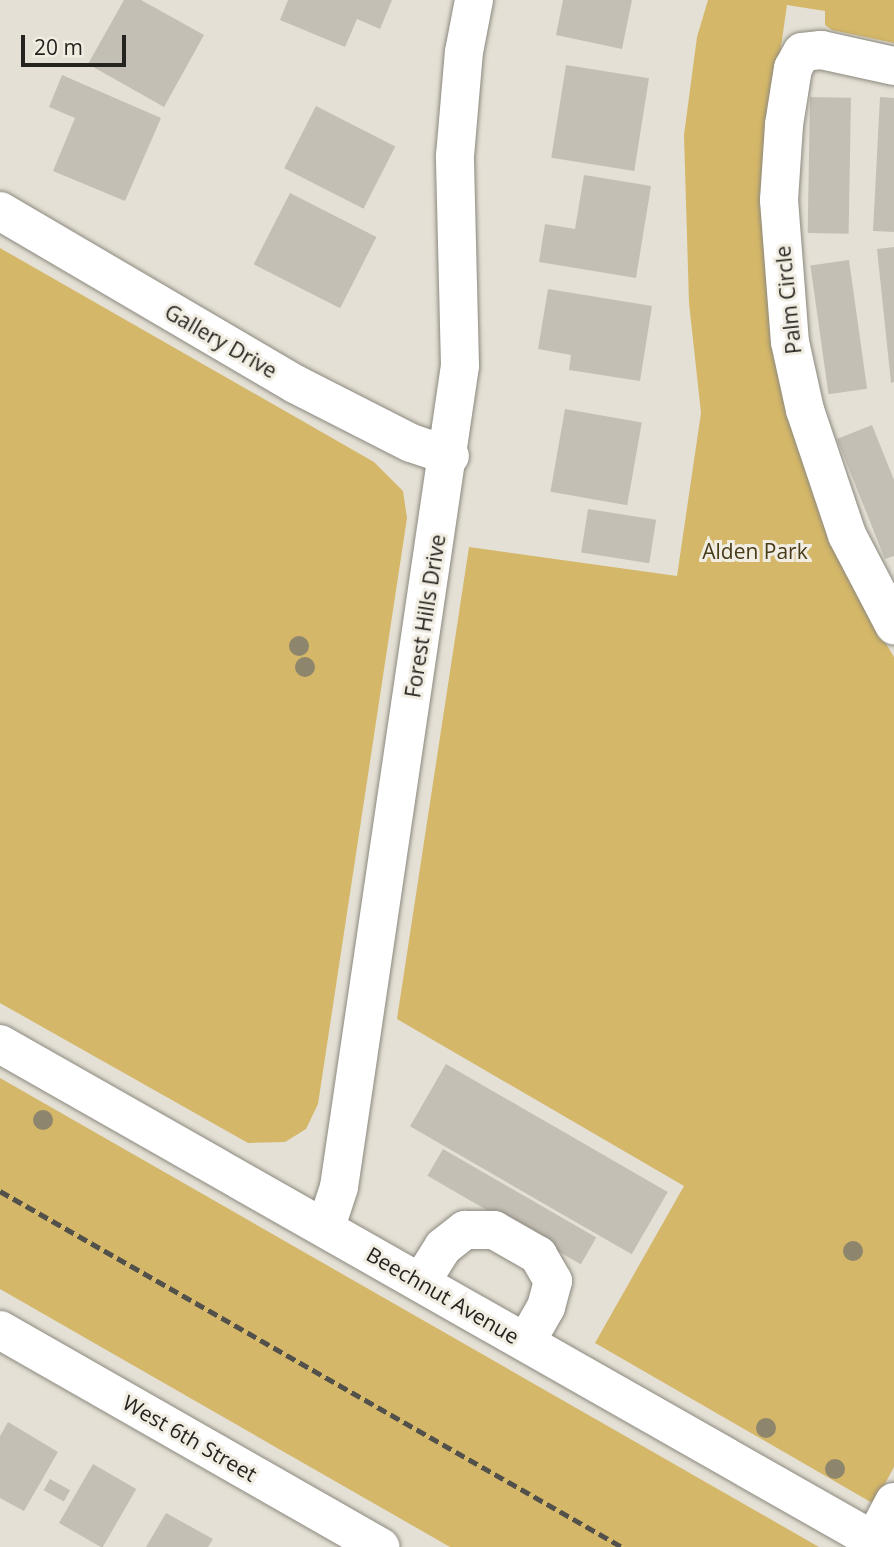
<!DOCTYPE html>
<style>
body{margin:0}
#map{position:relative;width:894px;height:1547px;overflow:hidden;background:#e4e0d5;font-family:"Open Sans",sans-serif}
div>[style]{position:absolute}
.green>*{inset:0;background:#d4b768}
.building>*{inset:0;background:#c4bfb5;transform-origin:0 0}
.roads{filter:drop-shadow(0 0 2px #8c887e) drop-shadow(0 0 2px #8c887e)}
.minor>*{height:38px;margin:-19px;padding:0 19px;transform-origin:19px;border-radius:19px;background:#fff}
.rail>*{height:5px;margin-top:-2.5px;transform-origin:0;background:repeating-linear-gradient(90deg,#52504a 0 10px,transparent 0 15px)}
.trees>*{width:20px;height:20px;margin:-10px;border-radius:50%;background:#8e856d}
span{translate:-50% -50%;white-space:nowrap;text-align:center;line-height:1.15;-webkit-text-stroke:6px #f1ede2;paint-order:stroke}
.street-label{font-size:21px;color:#25231f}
.park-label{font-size:21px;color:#483b18}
.scale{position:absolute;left:21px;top:35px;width:105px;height:32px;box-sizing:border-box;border:4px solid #25231f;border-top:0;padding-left:9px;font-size:21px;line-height:24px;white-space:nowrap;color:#25231f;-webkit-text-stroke:5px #f1ede2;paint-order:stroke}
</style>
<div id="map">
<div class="green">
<i style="clip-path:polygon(708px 0,894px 0,894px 43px,832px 30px,825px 25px,825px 11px,787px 5px,765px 156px,873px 622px,894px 657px,894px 1467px,874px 1504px,595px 1343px,684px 1186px,397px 1019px,469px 547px,677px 576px,701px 413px,689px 303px,684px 135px,697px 37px)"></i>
<i style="clip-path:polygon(0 248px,374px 462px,403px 491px,407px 518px,318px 1104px,306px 1129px,285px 1142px,248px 1143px,0 1003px)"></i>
<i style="clip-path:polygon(0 1078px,819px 1547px,450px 1547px,0 1289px)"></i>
</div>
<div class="building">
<i style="clip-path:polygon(124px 0,141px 0,204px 35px,164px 107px,88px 64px)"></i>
<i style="clip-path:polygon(288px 0,392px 0,380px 29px,357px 19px,345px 47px,280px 20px)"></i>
<i style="clip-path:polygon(563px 0,632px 0,622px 49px,556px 35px)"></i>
<i style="left:566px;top:65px;width:84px;height:94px;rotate:9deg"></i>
<i style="clip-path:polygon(62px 75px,161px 118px,125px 201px,53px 171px,75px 118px,49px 107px)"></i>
<i style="left:810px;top:97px;width:41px;height:136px;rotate:1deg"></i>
<i style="clip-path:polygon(880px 97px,894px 98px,894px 232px,873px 231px)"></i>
<i style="left:316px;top:106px;width:89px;height:70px;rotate:27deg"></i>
<i style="clip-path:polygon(584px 175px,651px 186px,636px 278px,539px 262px,545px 224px,575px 229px)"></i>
<i style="left:290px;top:193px;width:97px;height:80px;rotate:27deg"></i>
<i style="clip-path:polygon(894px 247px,894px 382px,891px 383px,877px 249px)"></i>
<i style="left:849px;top:260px;width:130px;height:39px;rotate:82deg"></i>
<i style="clip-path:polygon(548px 289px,652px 306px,640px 381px,569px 370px,571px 355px,538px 349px)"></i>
<i style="left:565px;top:409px;width:78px;height:84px;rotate:10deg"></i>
<i style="clip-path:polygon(872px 425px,894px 480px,894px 556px,885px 559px,837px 439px)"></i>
<i style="left:588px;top:509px;width:69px;height:44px;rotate:9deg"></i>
<i style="left:446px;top:1064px;width:256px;height:72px;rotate:30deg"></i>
<i style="left:443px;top:1149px;width:177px;height:31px;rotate:30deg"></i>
<i style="clip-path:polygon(8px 1422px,58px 1452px,24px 1511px,0 1498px,0 1436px)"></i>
<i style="left:93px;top:1464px;width:50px;height:68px;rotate:30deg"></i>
<i style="left:50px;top:1479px;width:23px;height:13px;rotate:29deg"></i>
<i style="clip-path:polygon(166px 1513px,213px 1539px,208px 1547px,146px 1547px)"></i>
</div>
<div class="roads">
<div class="minor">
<i style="left:894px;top:66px;width:75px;rotate:-167.6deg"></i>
<i style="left:821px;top:50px;width:19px;rotate:174deg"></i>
<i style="left:802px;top:52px;width:18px;rotate:119deg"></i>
<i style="left:793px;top:68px;width:58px;rotate:99deg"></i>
<i style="left:784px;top:125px;width:75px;rotate:93.8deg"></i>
<i style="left:779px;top:200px;width:142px;rotate:85.6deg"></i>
<i style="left:790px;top:342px;width:70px;rotate:77.6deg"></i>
<i style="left:805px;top:410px;width:132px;rotate:71.4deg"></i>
<i style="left:847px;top:535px;width:102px;rotate:62.4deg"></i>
<i style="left:0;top:211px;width:342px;rotate:30.4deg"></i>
<i style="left:295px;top:384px;width:130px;rotate:27deg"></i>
<i style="left:411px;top:443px;width:41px;rotate:18.4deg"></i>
<i style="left:0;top:1044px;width:1018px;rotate:29.61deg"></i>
<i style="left:326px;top:1227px;width:42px;rotate:-72deg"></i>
<i style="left:339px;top:1187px;width:830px;rotate:-81.62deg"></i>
<i style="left:460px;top:366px;width:210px;rotate:-91.4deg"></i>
<i style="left:455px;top:156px;width:104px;rotate:-85.1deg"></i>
<i style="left:464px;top:52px;width:53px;rotate:-79.1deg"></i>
<i style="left:421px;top:1282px;width:41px;rotate:-57.8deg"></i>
<i style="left:443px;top:1247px;width:28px;rotate:-38deg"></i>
<i style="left:465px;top:1230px;width:29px"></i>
<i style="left:494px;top:1230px;width:51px;rotate:29.6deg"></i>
<i style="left:538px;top:1255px;width:30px;rotate:60deg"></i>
<i style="left:553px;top:1281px;width:27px;rotate:105deg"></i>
<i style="left:546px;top:1307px;width:40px;rotate:119.7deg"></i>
<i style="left:0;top:1330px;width:438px;rotate:29.7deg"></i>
<i style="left:874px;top:1540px;width:43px;rotate:-62.2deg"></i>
</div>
</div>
<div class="rail">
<i style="left:0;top:1191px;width:717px;rotate:29.78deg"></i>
</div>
<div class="trees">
<i style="left:299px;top:646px"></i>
<i style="left:305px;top:667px"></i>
<i style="left:43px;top:1120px"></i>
<i style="left:853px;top:1251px"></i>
<i style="left:766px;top:1428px"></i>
<i style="left:835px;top:1469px"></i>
</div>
<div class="street-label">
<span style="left:788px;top:300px;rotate:-96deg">Palm Circle</span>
<span style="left:221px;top:341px;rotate:30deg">Gallery Drive</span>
<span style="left:425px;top:616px;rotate:-81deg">Forest Hills Drive</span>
<span style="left:443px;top:1295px;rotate:30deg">Beechnut Avenue</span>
<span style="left:190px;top:1438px;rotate:30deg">West 6th Street</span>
</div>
<div class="park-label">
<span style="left:755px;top:551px">Alden Park</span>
</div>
<div class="scale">20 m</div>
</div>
